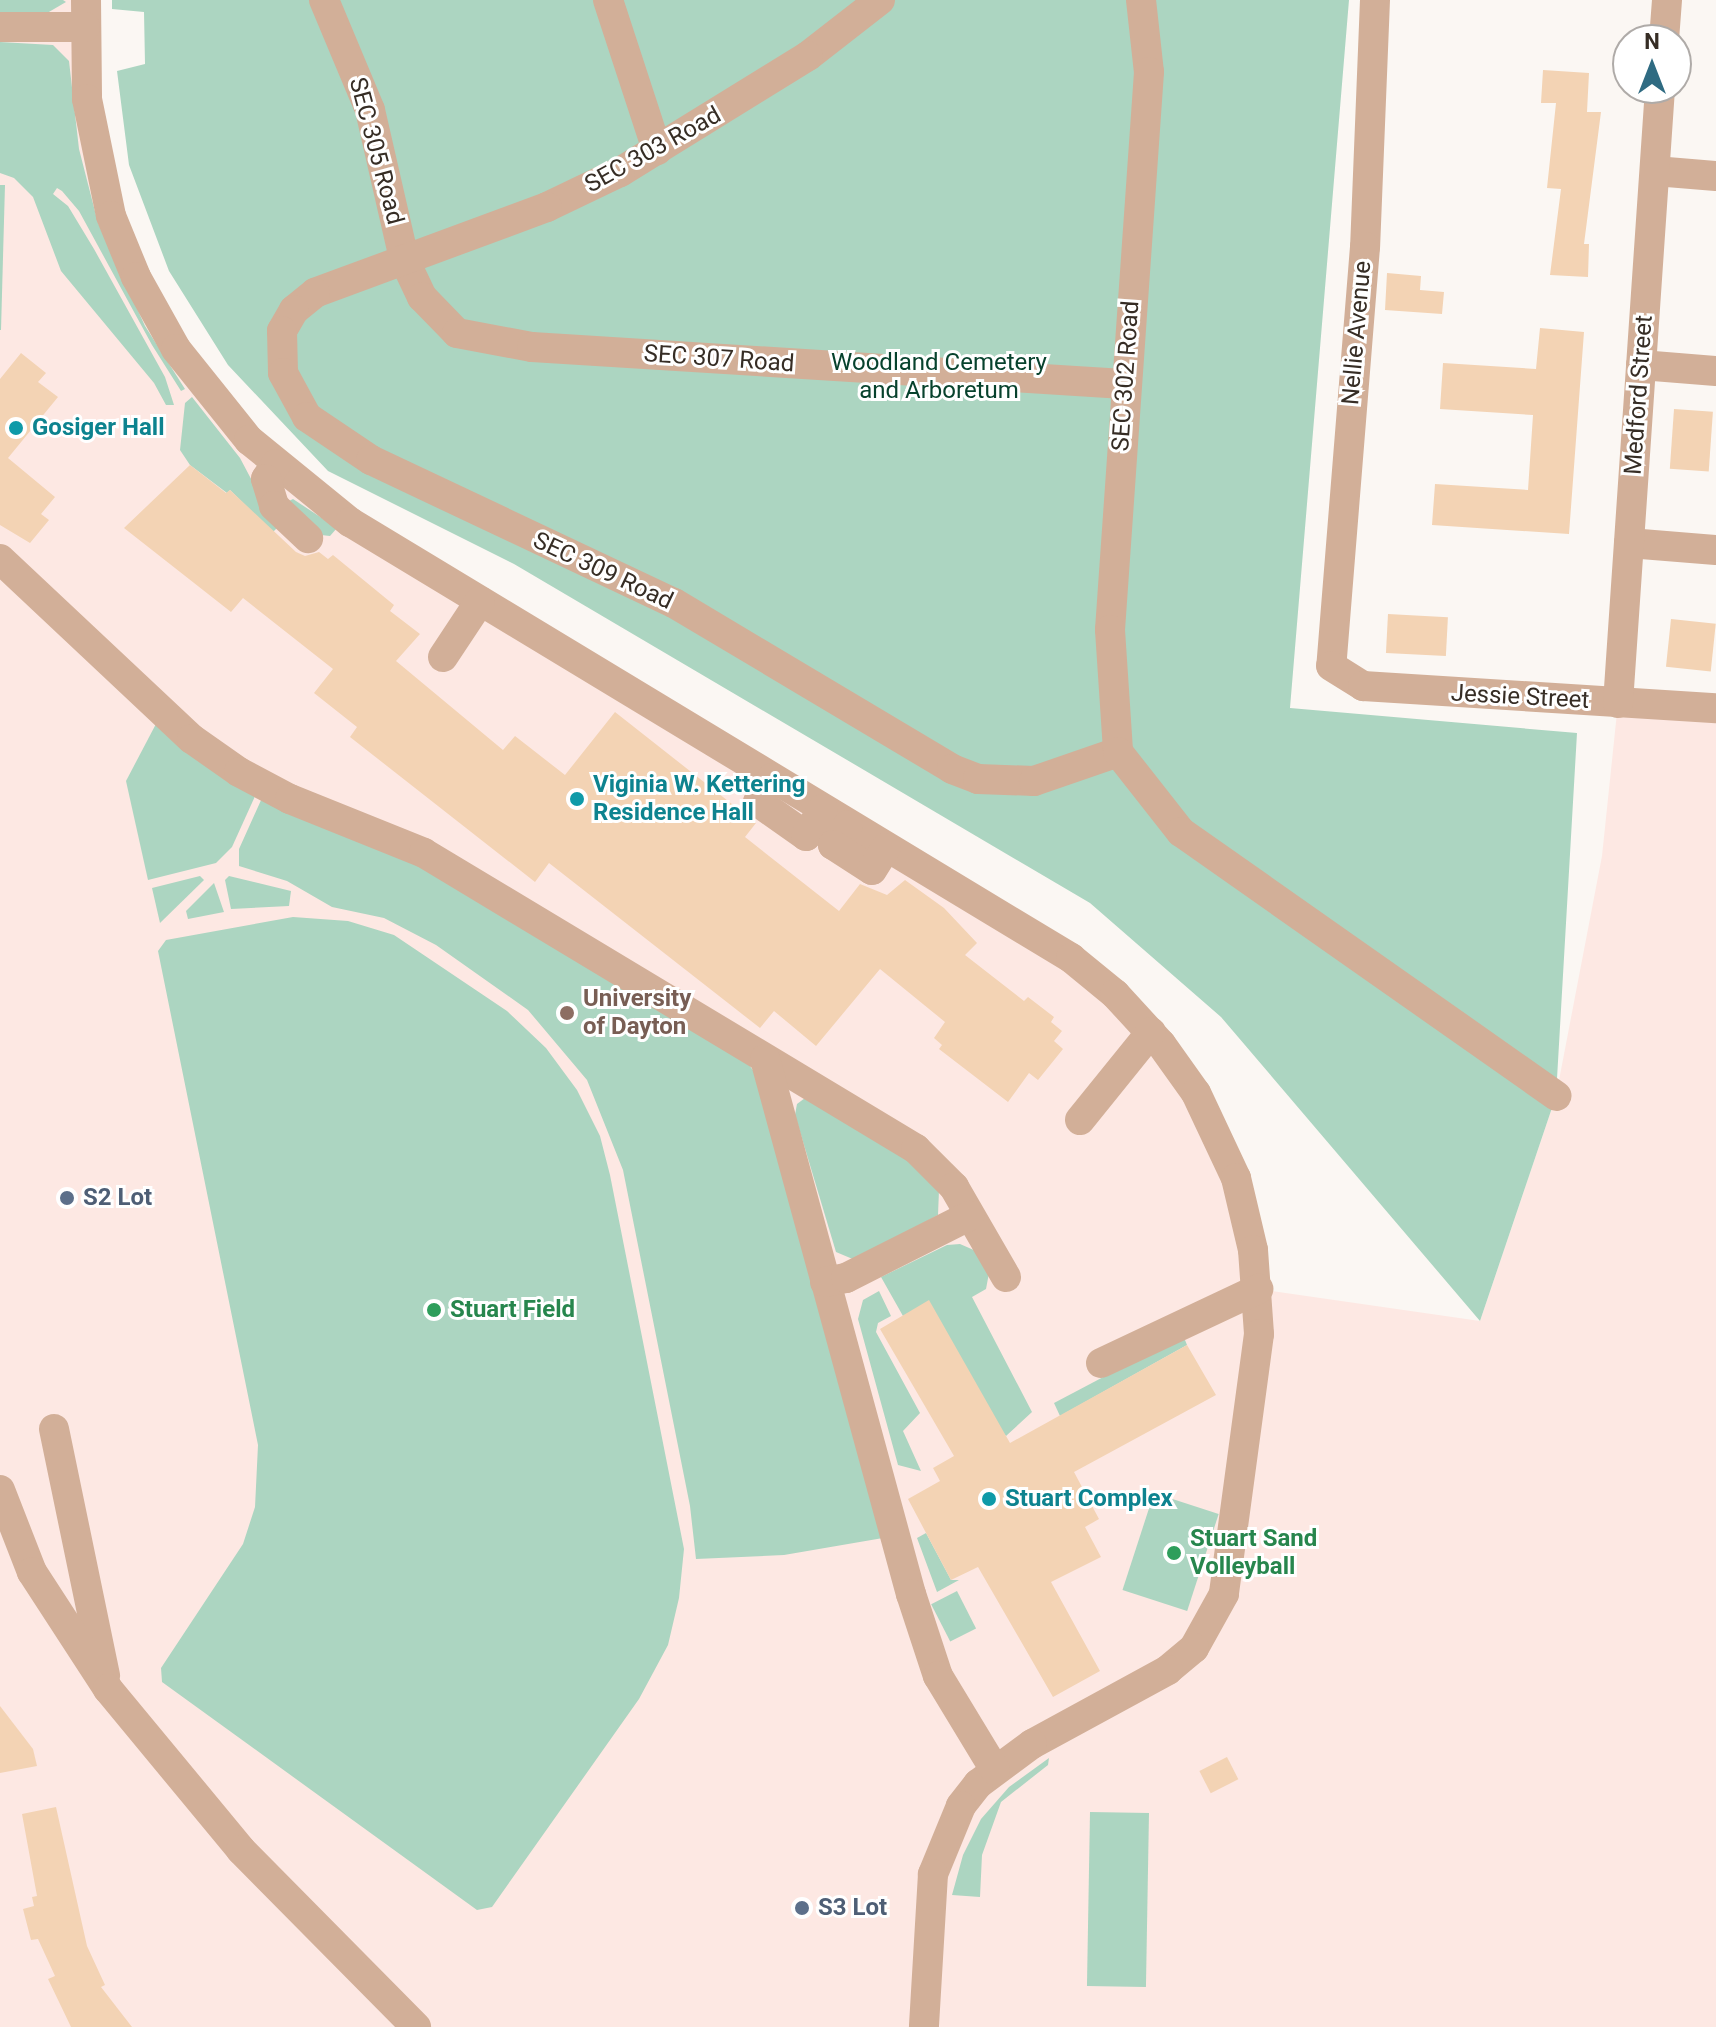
<!DOCTYPE html>
<style>
body{margin:0}
#map{position:relative;width:1716px;height:2027px;overflow:hidden;background:#fbf7f3;font-family:Roboto,sans-serif}
div>[style]{position:absolute}
.education>*{inset:0;background:#fde8e3}
.green>*{inset:0;background:#acd5c1;transform-origin:0 0}
.building>*{inset:0;background:#f3d3b4;transform-origin:0 0}
.minor>*{height:30px;margin:-15px;padding:0 15px;transform-origin:15px;border-radius:15px;background:#d2af98}
.dots>*{width:22px;height:22px;translate:-50% -50%;box-sizing:border-box;border:4px solid #fff;border-radius:50%}
span{translate:-50% -50%;white-space:nowrap;text-align:center;line-height:1.15;-webkit-text-stroke:6px #fff;paint-order:stroke}
.street-label{font-size:24px;color:#362d25}
.park-label{font-size:24px;color:#07422d}
.culture-label{font-size:24px;color:#0d838f;font-weight:700}
.left{translate:0 -50%;text-align:left}
.education-label{font-size:24px;color:#785e54;font-weight:700}
.service-label{font-size:24px;color:#4e5e75;font-weight:700}
.leisure-label{font-size:24px;color:#27864d;font-weight:700}
.north{position:absolute;left:1612px;top:24px;width:80px;height:80px;box-sizing:border-box;background:#fff;border:2px solid #afaba8;border-radius:50%;rotate:0deg;font-size:22px;font-weight:700;line-height:32px;text-align:center;color:#362d25}
.north::after{content:'';display:block;margin:auto;width:28px;height:36px;background:#2f6b82;clip-path:polygon(50% 0,100% 100%,50% 72%,0 100%)}
</style>
<div id="map">
<div class="education">
<i style="clip-path:polygon(0 0,75px 0,86px 150px,239px 445px,1071px 958px,1196px 1093px,1258px 1289px,1480px 1321px,1556px 1096px,1602px 856px,1618px 703px,1716px 708px,1716px 2027px,0 2027px)"></i>
</div>
<div class="green">
<i style="clip-path:polygon(0 0,63px 0,66px 2px,42px 16px,0 14px)"></i>
<i style="clip-path:polygon(112px 0,1349px 0,1290px 708px,1577px 733px,1556px 1096px,1480px 1321px,1221px 1017px,1090px 903px,514px 564px,328px 471px,228px 365px,169px 271px,129px 165px,117px 71px,145px 64px,144px 12px,112px 9px)"></i>
<i style="clip-path:polygon(0 42px,53px 45px,69px 61px,79px 149px,98px 223px,145px 326px,185px 389px,181px 391px,152px 345px,79px 211px,62px 191px,57px 188px,53px 194px,68px 206px,94px 249px,165px 377px,174px 405px,166px 405px,154px 383px,61px 271px,33px 197px,14px 178px,0 173px)"></i>
<i style="clip-path:polygon(0 185px,5px 185px,1px 330px,0 330px)"></i>
<i style="clip-path:polygon(192px 397px,240px 458px,277px 528px,273px 532px,230px 490px,227px 493px,190px 465px,180px 450px,185px 403px)"></i>
<i style="clip-path:polygon(293px 499px,337px 528px,330px 536px,321px 535px,287px 502px)"></i>
<i style="clip-path:polygon(157px 722px,256px 794px,232px 847px,216px 863px,148px 880px,126px 781px)"></i>
<i style="clip-path:polygon(262px 798px,407px 858px,749px 1065px,756px 1074px,883px 1538px,784px 1555px,696px 1559px,690px 1506px,623px 1170px,587px 1080px,528px 1010px,436px 945px,384px 918px,332px 907px,287px 881px,239px 866px,239px 849px)"></i>
<i style="clip-path:polygon(200px 876px,204px 880px,160px 923px,152px 888px)"></i>
<i style="clip-path:polygon(229px 876px,291px 891px,289px 906px,231px 909px,225px 880px)"></i>
<i style="clip-path:polygon(214px 883px,224px 912px,188px 919px,186px 911px)"></i>
<i style="clip-path:polygon(293px 917px,348px 921px,394px 935px,507px 1011px,546px 1048px,577px 1090px,600px 1136px,610px 1175px,684px 1549px,679px 1598px,668px 1645px,639px 1699px,492px 1907px,477px 1910px,162px 1682px,161px 1668px,243px 1544px,255px 1507px,258px 1445px,158px 951px,166px 940px)"></i>
<i style="clip-path:polygon(805px 1098px,904px 1155px,939px 1190px,938px 1215px,855px 1260px,836px 1252px,795px 1115px,797px 1104px)"></i>
<i style="clip-path:polygon(960px 1244px,976px 1251px,989px 1273px,986px 1289px,972px 1297px,1032px 1412px,1006px 1436px,903px 1316px,881px 1277px,947px 1245px)"></i>
<i style="clip-path:polygon(879px 1291px,891px 1316px,878px 1323px,876px 1332px,920px 1413px,903px 1431px,921px 1471px,898px 1465px,858px 1319px,863px 1300px)"></i>
<i style="clip-path:polygon(1183px 1335px,1187px 1345px,1060px 1416px,1054px 1403px)"></i>
<i style="left:1154px;top:1493px;width:68px;height:102px;rotate:18deg"></i>
<i style="clip-path:polygon(926px 1533px,951px 1580px,959px 1580px,937px 1592px,917px 1538px)"></i>
<i style="left:957px;top:1591px;width:42px;height:29px;rotate:63deg"></i>
<i style="clip-path:polygon(1049px 1758px,1048px 1765px,1001px 1802px,982px 1855px,980px 1897px,952px 1895px,963px 1855px,981px 1819px,1009px 1787px)"></i>
<i style="left:1090px;top:1812px;width:59px;height:174px;rotate:1deg"></i>
</div>
<div class="building">
<i style="clip-path:polygon(1543px 70px,1589px 73px,1587px 112px,1601px 112px,1584px 244px,1589px 244px,1588px 277px,1550px 275px,1561px 189px,1547px 188px,1556px 103px,1541px 103px)"></i>
<i style="clip-path:polygon(1387px 273px,1421px 276px,1420px 290px,1444px 292px,1442px 314px,1385px 310px)"></i>
<i style="clip-path:polygon(1540px 328px,1584px 332px,1569px 534px,1432px 525px,1435px 484px,1528px 490px,1533px 415px,1440px 409px,1443px 363px,1536px 369px)"></i>
<i style="clip-path:polygon(21px 353px,46px 373px,38px 382px,58px 397px,8px 458px,55px 497px,41px 514px,49px 520px,30px 543px,0 525px,0 379px)"></i>
<i style="left:1674px;top:409px;width:39px;height:60px;rotate:4deg"></i>
<i style="clip-path:polygon(190px 465px,226px 493px,230px 490px,296px 552px,305px 556px,319px 552px,328px 559px,333px 555px,394px 605px,390px 611px,420px 634px,396px 661px,503px 750px,515px 736px,565px 775px,615px 712px,756px 823px,745px 837px,839px 911px,860px 884px,887px 895px,905px 880px,944px 908px,977px 943px,965px 955px,1024px 1001px,1028px 997px,1054px 1017px,1051px 1022px,1062px 1031px,1054px 1041px,1063px 1049px,1038px 1080px,1029px 1073px,1008px 1102px,939px 1049px,942px 1045px,934px 1038px,945px 1022px,880px 969px,816px 1046px,774px 1011px,760px 1028px,549px 863px,535px 882px,350px 737px,357px 727px,314px 693px,333px 669px,243px 598px,231px 612px,124px 528px)"></i>
<i style="left:1388px;top:614px;width:60px;height:39px;rotate:3deg"></i>
<i style="left:1671px;top:619px;width:45px;height:48px;rotate:6deg"></i>
<i style="clip-path:polygon(929px 1300px,1010px 1443px,1187px 1345px,1216px 1395px,1074px 1472px,1099px 1519px,1085px 1527px,1101px 1557px,1051px 1582px,1100px 1671px,1053px 1697px,978px 1567px,951px 1580px,908px 1499px,940px 1481px,933px 1468px,954px 1456px,880px 1329px)"></i>
<i style="clip-path:polygon(0 1706px,33px 1749px,37px 1766px,0 1773px)"></i>
<i style="left:1227px;top:1757px;width:25px;height:31px;rotate:63deg"></i>
<i style="clip-path:polygon(56px 1807px,87px 1946px,105px 1985px,101px 1987px,132px 2027px,71px 2027px,48px 1979px,55px 1976px,38px 1939px,31px 1940px,23px 1909px,34px 1906px,32px 1897px,37px 1896px,22px 1814px)"></i>
</div>
<div class="minor">
<i style="left:86px;top:0;width:99px;rotate:89.4deg"></i>
<i style="left:87px;top:99px;width:119px;rotate:78.4deg"></i>
<i style="left:111px;top:216px;width:66px;rotate:67.7deg"></i>
<i style="left:136px;top:277px;width:82px;rotate:60.9deg"></i>
<i style="left:176px;top:349px;width:117px;rotate:51.3deg"></i>
<i style="left:249px;top:440px;width:130px;rotate:39.1deg"></i>
<i style="left:350px;top:522px;width:843px;rotate:31.16deg"></i>
<i style="left:1071px;top:958px;width:57px;rotate:39.3deg"></i>
<i style="left:1115px;top:994px;width:68px;rotate:47.4deg"></i>
<i style="left:1161px;top:1044px;width:60px;rotate:54.5deg"></i>
<i style="left:1196px;top:1093px;width:94px;rotate:64.8deg"></i>
<i style="left:1236px;top:1178px;width:74px;rotate:76.7deg"></i>
<i style="left:1253px;top:1250px;width:84px;rotate:85.9deg"></i>
<i style="left:1259px;top:1334px;width:262px;rotate:97.7deg"></i>
<i style="left:1224px;top:1594px;width:62px;rotate:119.1deg"></i>
<i style="left:1194px;top:1648px;width:34px;rotate:140deg"></i>
<i style="left:1168px;top:1670px;width:155px;rotate:151.4deg"></i>
<i style="left:1032px;top:1744px;width:67px;rotate:143.5deg"></i>
<i style="left:978px;top:1784px;width:28px;rotate:128deg"></i>
<i style="left:961px;top:1806px;width:74px;rotate:112.4deg"></i>
<i style="left:933px;top:1874px;width:153px;rotate:93.4deg"></i>
<i style="left:324px;top:0;width:119px;rotate:67.3deg"></i>
<i style="left:370px;top:110px;width:153px;rotate:77.1deg"></i>
<i style="left:404px;top:259px;width:42px;rotate:64.7deg"></i>
<i style="left:422px;top:297px;width:50px;rotate:45.8deg"></i>
<i style="left:457px;top:333px;width:76px;rotate:10.6deg"></i>
<i style="left:532px;top:347px;width:593px;rotate:3.58deg"></i>
<i style="left:608px;top:0;width:158px;rotate:71.9deg"></i>
<i style="left:880px;top:0;width:91px;rotate:142.1deg"></i>
<i style="left:808px;top:56px;width:221px;rotate:148.3deg"></i>
<i style="left:620px;top:172px;width:81px;rotate:154.4deg"></i>
<i style="left:547px;top:207px;width:247px;rotate:159.7deg"></i>
<i style="left:315px;top:293px;width:27px;rotate:141deg"></i>
<i style="left:294px;top:310px;width:24px;rotate:120deg"></i>
<i style="left:282px;top:331px;width:42px;rotate:88.6deg"></i>
<i style="left:283px;top:373px;width:50px;rotate:61.4deg"></i>
<i style="left:307px;top:417px;width:77px;rotate:33.9deg"></i>
<i style="left:371px;top:460px;width:335px;rotate:25.3deg"></i>
<i style="left:674px;top:603px;width:324px;rotate:30.8deg"></i>
<i style="left:952px;top:769px;width:28px;rotate:21deg"></i>
<i style="left:978px;top:779px;width:56px;rotate:2deg"></i>
<i style="left:1034px;top:781px;width:89px;rotate:-19deg"></i>
<i style="left:1141px;top:0;width:72px;rotate:83.7deg"></i>
<i style="left:1149px;top:72px;width:559px;rotate:94deg"></i>
<i style="left:1110px;top:630px;width:122px;rotate:86.2deg"></i>
<i style="left:1118px;top:752px;width:102px;rotate:51.8deg"></i>
<i style="left:1181px;top:832px;width:459px;rotate:35.1deg"></i>
<i style="left:1375px;top:0;width:247px;rotate:92.3deg"></i>
<i style="left:1365px;top:247px;width:420px;rotate:94.6deg"></i>
<i style="left:1331px;top:666px;width:38px;rotate:32deg"></i>
<i style="left:1363px;top:686px;width:354px;rotate:3.6deg"></i>
<i style="left:0;top:27px;width:85px"></i>
<i style="left:1664px;top:40px;width:40px;rotate:-85.7deg"></i>
<i style="left:1655px;top:171px;width:61px;rotate:4.7deg"></i>
<i style="left:1641px;top:365px;width:75px;rotate:4.6deg"></i>
<i style="left:276px;top:464px;width:18px;rotate:124deg"></i>
<i style="left:266px;top:479px;width:28px;rotate:73deg"></i>
<i style="left:274px;top:506px;width:47px;rotate:43.3deg"></i>
<i style="left:1629px;top:543px;width:87px;rotate:4.6deg"></i>
<i style="left:0;top:559px;width:263px;rotate:43.2deg"></i>
<i style="left:192px;top:739px;width:57px;rotate:35.1deg"></i>
<i style="left:239px;top:772px;width:58px;rotate:27.9deg"></i>
<i style="left:290px;top:799px;width:144px;rotate:21.9deg"></i>
<i style="left:424px;top:853px;width:574px;rotate:31.03deg"></i>
<i style="left:916px;top:1149px;width:54px;rotate:45deg"></i>
<i style="left:954px;top:1187px;width:104px;rotate:60deg"></i>
<i style="left:443px;top:657px;width:67px;rotate:-56.5deg"></i>
<i style="left:1618px;top:703px;width:616px;rotate:-86.09deg"></i>
<i style="left:772px;top:778px;width:28px;rotate:120deg"></i>
<i style="left:758px;top:802px;width:59px;rotate:35.3deg"></i>
<i style="left:806px;top:836px;width:32px;rotate:-58deg"></i>
<i style="left:848px;top:825px;width:25px;rotate:127deg"></i>
<i style="left:833px;top:845px;width:46px;rotate:32.7deg"></i>
<i style="left:872px;top:870px;width:26px;rotate:-58deg"></i>
<i style="left:765px;top:1059px;width:555px;rotate:74.74deg"></i>
<i style="left:911px;top:1594px;width:86px;rotate:71.8deg"></i>
<i style="left:938px;top:1676px;width:110px;rotate:58.8deg"></i>
<i style="left:1080px;top:1120px;width:113px;rotate:-51.1deg"></i>
<i style="left:825px;top:1282px;width:21px;rotate:-11deg"></i>
<i style="left:846px;top:1278px;width:138px;rotate:-26.8deg"></i>
<i style="left:1101px;top:1363px;width:174px;rotate:-25.2deg"></i>
<i style="left:54px;top:1429px;width:252px;rotate:78.3deg"></i>
<i style="left:0;top:1490px;width:88px;rotate:68.7deg"></i>
<i style="left:32px;top:1572px;width:140px;rotate:57deg"></i>
<i style="left:108px;top:1689px;width:209px;rotate:50.4deg"></i>
<i style="left:241px;top:1850px;width:249px;rotate:45.3deg"></i>
</div>
<div class="dots">
<i style="left:16px;top:428px;background:#0f9aa8"></i>
<i style="left:577px;top:799px;background:#0f9aa8"></i>
<i style="left:567px;top:1013px;background:#8d6e63"></i>
<i style="left:67px;top:1198px;background:#5c6f8a"></i>
<i style="left:434px;top:1310px;background:#2e9e5b"></i>
<i style="left:989px;top:1499px;background:#0f9aa8"></i>
<i style="left:1174px;top:1553px;background:#2e9e5b"></i>
<i style="left:802px;top:1908px;background:#5c6f8a"></i>
</div>
<div class="street-label">
<span style="left:653px;top:150px;rotate:-29deg">SEC 303 Road</span>
<span style="left:376px;top:151px;rotate:75deg">SEC 305 Road</span>
<span style="left:1357px;top:333px;rotate:-85deg">Nellie Avenue</span>
<span style="left:719px;top:359px;rotate:4deg">SEC 307 Road</span>
<span style="left:1126px;top:376px;rotate:-86deg">SEC 302 Road</span>
<span style="left:1639px;top:395px;rotate:-86deg">Medford Street</span>
<span style="left:603px;top:571px;rotate:25deg">SEC 309 Road</span>
<span style="left:1520px;top:697px;rotate:3deg">Jessie Street</span>
</div>
<div class="park-label">
<span style="left:939px;top:377px">Woodland Cemetery<br>and Arboretum</span>
</div>
<div class="culture-label">
<span class="left" style="left:32px;top:428px">Gosiger Hall</span>
<span class="left" style="left:593px;top:799px">Viginia W. Kettering<br>Residence Hall</span>
<span class="left" style="left:1005px;top:1499px">Stuart Complex</span>
</div>
<div class="education-label">
<span class="left" style="left:583px;top:1013px">University<br>of Dayton</span>
</div>
<div class="service-label">
<span class="left" style="left:83px;top:1198px">S2 Lot</span>
<span class="left" style="left:818px;top:1908px">S3 Lot</span>
</div>
<div class="leisure-label">
<span class="left" style="left:450px;top:1310px">Stuart Field</span>
<span class="left" style="left:1190px;top:1553px">Stuart Sand<br>Volleyball</span>
</div>
<div class="north">N</div>
</div>
